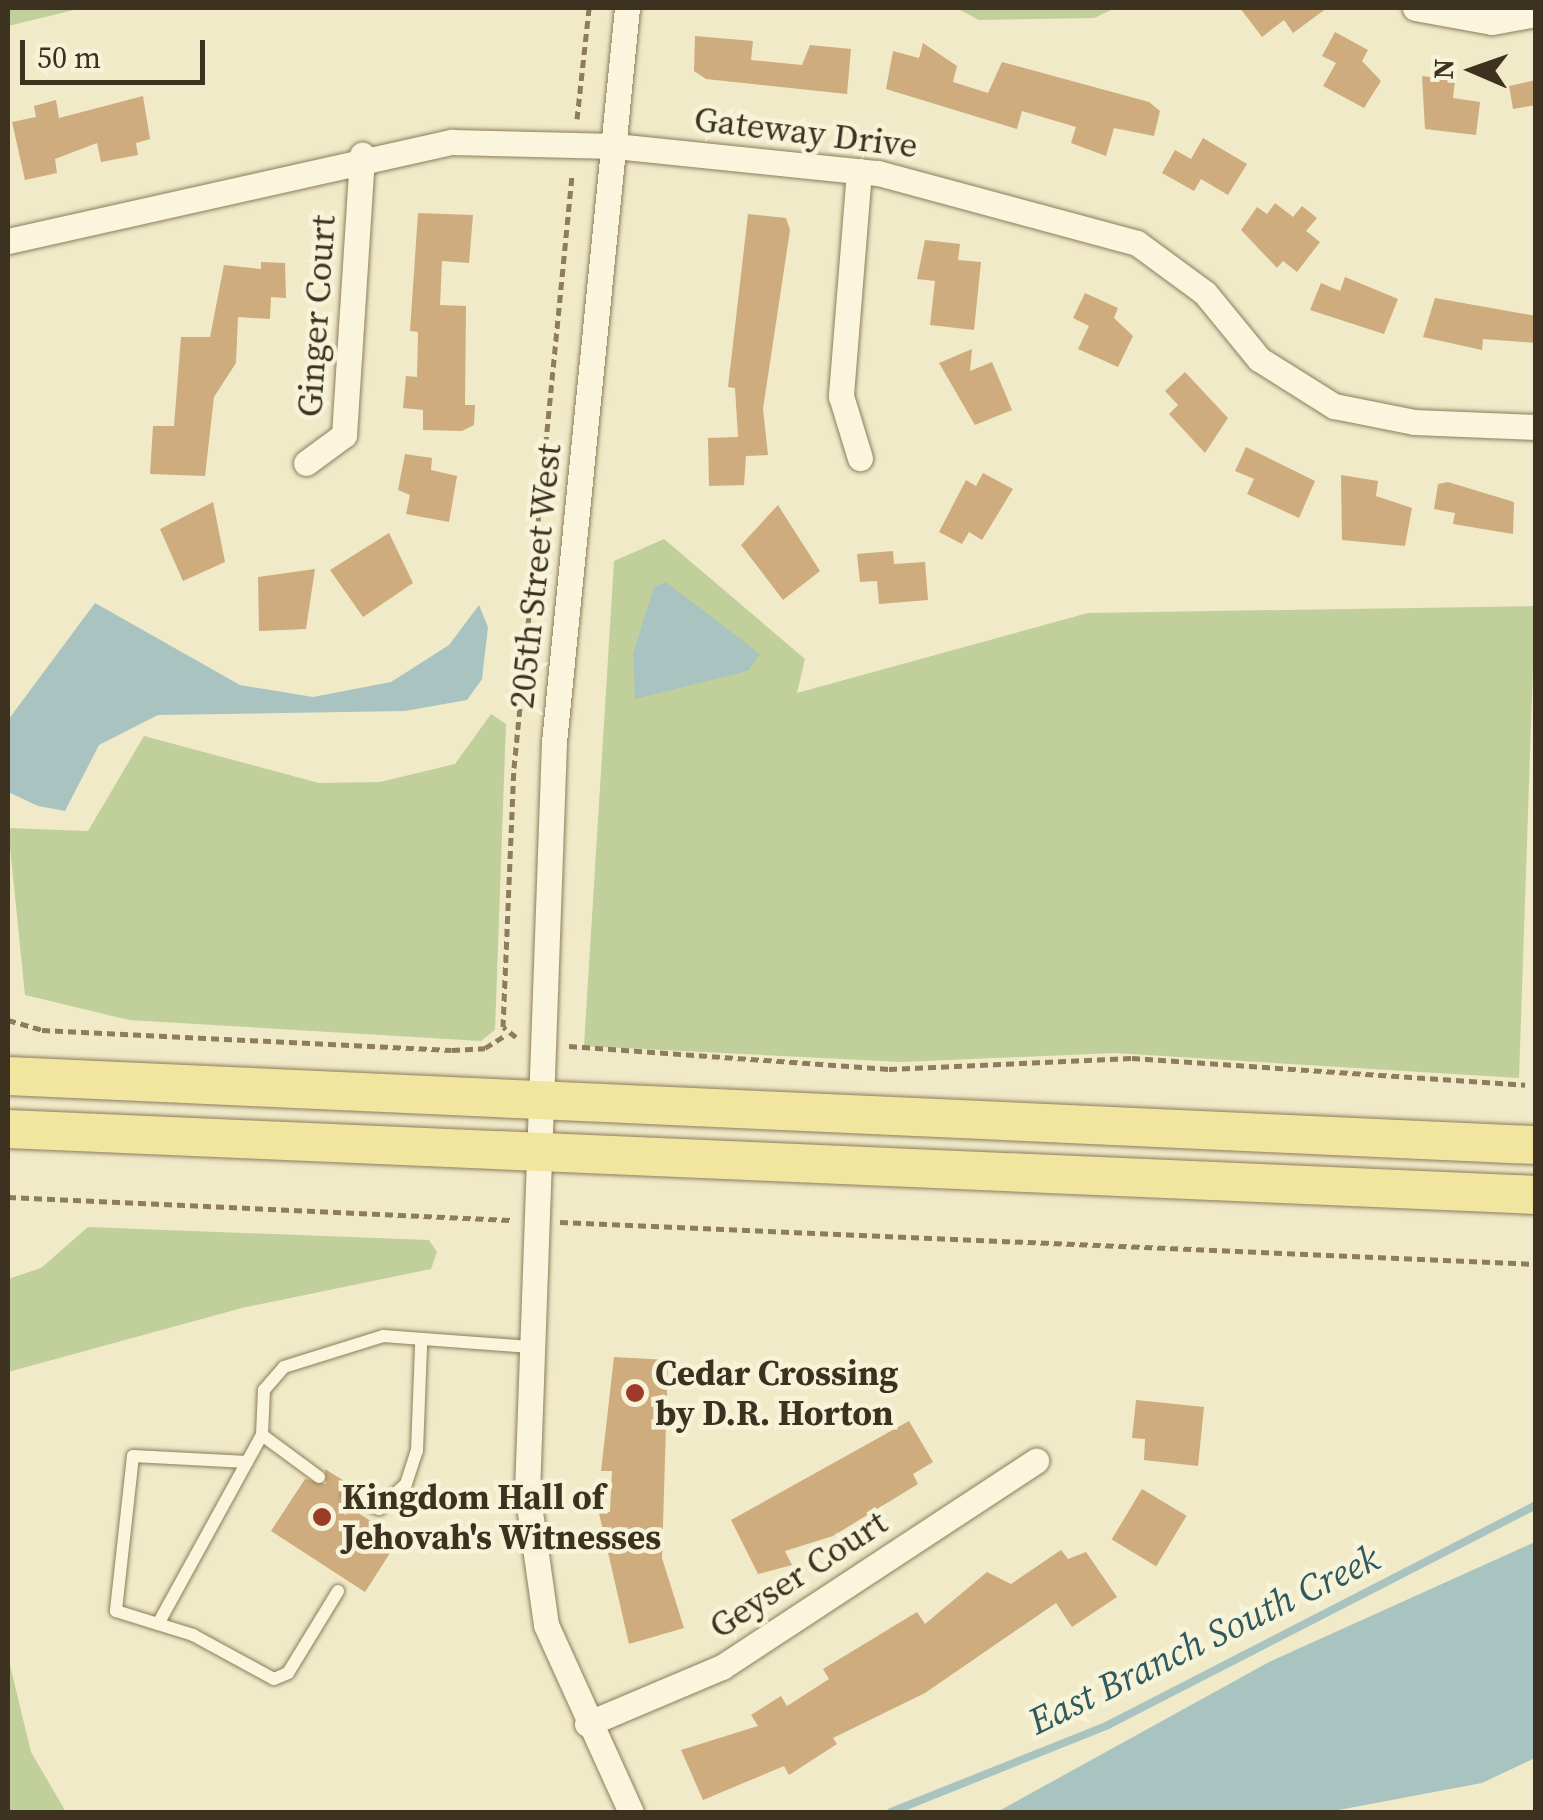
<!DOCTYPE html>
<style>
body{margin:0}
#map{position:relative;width:1543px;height:1820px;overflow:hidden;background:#f0eac8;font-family:"Source Serif 4",serif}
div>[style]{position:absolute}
.green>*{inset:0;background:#c1cf9b}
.water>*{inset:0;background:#a9c4c0}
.stream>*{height:8px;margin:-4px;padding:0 4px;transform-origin:4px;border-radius:4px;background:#a9c4c0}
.building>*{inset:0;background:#ceac7d;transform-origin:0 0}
.path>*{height:5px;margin-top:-2.5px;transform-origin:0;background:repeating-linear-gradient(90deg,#8d7d5c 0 8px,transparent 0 13px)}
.roads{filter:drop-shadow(0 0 2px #8d7d5c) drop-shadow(0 0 2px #8d7d5c)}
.service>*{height:12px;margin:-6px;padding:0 6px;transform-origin:6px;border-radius:6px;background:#faf5dc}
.minor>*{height:25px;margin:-12.5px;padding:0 12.5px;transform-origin:12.5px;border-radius:12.5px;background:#faf5dc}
.primary>*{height:38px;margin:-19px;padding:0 19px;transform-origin:19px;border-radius:19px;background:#f2e5a0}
.dots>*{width:28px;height:28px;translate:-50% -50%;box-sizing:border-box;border:5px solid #f7f3d8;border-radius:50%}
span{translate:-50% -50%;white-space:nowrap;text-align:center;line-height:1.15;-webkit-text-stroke:9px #f7f3d8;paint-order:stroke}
.street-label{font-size:35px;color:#3d3220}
.poi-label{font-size:35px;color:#3d3220;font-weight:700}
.left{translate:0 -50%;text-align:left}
.water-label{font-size:38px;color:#2f595d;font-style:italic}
.frame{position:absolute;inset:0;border:10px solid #3d3220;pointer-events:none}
.north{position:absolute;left:1423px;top:20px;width:100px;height:100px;-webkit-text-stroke:8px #f7f3d8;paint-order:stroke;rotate:272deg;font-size:28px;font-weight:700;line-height:40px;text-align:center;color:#3d3220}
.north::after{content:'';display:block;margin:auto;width:35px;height:45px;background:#3d3220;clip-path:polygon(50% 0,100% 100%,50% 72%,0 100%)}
.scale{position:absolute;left:20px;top:40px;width:185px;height:45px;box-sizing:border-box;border:5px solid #3d3220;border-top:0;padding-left:12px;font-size:30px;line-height:35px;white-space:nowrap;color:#3d3220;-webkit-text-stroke:8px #f7f3d8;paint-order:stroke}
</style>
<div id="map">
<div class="green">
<i style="clip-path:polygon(8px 8px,82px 8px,8px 26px)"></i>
<i style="clip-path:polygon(956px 8px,1115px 8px,1094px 18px,979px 20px)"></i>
<i style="clip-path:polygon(evenodd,664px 539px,805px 659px,797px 693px,1088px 613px,1535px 606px,1519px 1078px,1114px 1053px,902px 1062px,584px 1046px,614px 561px,664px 539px,655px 587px,748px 671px,723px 676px,633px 653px,655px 587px)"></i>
<i style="clip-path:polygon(491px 714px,506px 724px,495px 1030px,481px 1041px,129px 1020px,25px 995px,8px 828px,88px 831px,144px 736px,319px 783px,380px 782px,455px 764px)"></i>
<i style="clip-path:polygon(88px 1227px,429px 1240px,437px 1252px,431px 1269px,242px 1308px,8px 1372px,8px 1279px,41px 1268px)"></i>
<i style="clip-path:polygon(8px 1657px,31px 1752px,66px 1812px,8px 1812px)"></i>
</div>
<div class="water">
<i style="clip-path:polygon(666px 582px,760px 654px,748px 671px,635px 699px,633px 653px,654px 587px)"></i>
<i style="clip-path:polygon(95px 603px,240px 685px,313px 697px,391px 682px,449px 645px,479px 605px,488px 627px,482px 679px,467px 700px,405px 711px,158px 715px,99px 745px,65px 811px,38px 806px,8px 792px,8px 720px)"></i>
<i style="clip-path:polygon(1535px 1542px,1535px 1758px,1482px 1783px,1328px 1812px,997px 1812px,1269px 1662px)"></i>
</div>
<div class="stream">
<i style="left:891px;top:1812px;width:234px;rotate:-21.8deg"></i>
<i style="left:1108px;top:1725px;width:481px;rotate:-27.2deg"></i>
</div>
<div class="building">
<i style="clip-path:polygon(1240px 8px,1327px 8px,1293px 33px,1284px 20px,1262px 37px)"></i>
<i style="clip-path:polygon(1335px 32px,1368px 50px,1362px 61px,1381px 81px,1364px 108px,1323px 86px,1336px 63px,1322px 56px)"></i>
<i style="clip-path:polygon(695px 36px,753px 41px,751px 60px,802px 65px,810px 45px,851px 49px,847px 94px,706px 79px,694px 71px)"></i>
<i style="clip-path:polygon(923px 43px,957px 66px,953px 82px,988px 93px,1002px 62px,1149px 102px,1160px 111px,1154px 136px,1114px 128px,1106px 156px,1071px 143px,1076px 127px,1022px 111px,1017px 129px,886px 89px,893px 51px,919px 58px)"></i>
<i style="clip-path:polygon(1422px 76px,1455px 80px,1453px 98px,1480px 102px,1476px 135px,1425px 129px)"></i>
<i style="clip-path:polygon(1536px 80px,1536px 105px,1513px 109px,1509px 86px)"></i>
<i style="clip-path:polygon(143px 96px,150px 139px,136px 143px,138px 155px,101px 162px,97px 143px,55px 159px,57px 173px,25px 180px,12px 122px,36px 117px,34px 106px,56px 100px,59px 118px)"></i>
<i style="clip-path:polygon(1203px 138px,1247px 164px,1228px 195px,1201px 179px,1194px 191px,1162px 173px,1175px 150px,1191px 159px)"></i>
<i style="clip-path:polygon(1275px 203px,1293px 217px,1302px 206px,1317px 218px,1306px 231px,1320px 242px,1297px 272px,1283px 261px,1277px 268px,1241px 230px,1257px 207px,1267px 214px)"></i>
<i style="clip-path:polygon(418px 213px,473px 215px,469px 263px,442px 261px,440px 305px,466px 306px,465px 405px,475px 405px,474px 425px,462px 431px,423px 430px,423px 410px,403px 408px,406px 376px,417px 377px,418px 332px,410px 331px)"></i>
<i style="clip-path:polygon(748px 214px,786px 218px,790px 230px,763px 409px,768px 455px,746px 456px,744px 485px,709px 486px,708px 438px,738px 437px,735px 388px,728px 387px)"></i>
<i style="clip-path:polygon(925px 240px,960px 244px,958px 260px,981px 262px,974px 330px,930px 325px,935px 281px,917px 279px)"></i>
<i style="clip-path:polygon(261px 262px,285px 263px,286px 298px,271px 297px,270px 319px,238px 317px,236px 363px,214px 397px,205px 476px,150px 474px,153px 426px,174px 426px,181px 337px,210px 337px,224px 265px,261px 269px)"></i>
<i style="clip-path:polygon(1345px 277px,1398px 299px,1384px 334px,1310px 310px,1321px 283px,1340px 291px)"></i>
<i style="clip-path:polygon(1085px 293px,1118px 308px,1114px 318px,1133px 336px,1118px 367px,1078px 349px,1089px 326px,1073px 318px)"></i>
<i style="clip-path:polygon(1435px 298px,1536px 316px,1536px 343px,1483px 339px,1482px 350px,1423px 337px)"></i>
<i style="clip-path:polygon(972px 349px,970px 371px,992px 362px,1012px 410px,975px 425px,939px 363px)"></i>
<i style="clip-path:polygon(1185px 372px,1228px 418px,1205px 453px,1169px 414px,1178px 405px,1165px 391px)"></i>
<i style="clip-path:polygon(1246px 447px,1315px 481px,1299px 518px,1247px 494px,1254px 479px,1235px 471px)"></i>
<i style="clip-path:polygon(405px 454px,432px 458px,431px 470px,457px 476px,449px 522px,406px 514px,410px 495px,398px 490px)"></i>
<i style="clip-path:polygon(983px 473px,1013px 489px,982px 540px,969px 532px,962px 544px,939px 532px,966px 480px,976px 486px)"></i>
<i style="clip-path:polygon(1341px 475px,1378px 481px,1376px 496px,1412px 508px,1405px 546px,1342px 540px)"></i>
<i style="clip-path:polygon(1448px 482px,1514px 502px,1513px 534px,1453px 524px,1455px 513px,1434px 509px,1438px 484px)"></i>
<i style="clip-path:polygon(213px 502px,225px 562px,183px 581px,160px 529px)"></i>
<i style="clip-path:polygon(778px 505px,820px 571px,783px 600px,741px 545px)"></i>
<i style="clip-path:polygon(389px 533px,413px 583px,363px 617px,330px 570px)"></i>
<i style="clip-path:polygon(893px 551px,894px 564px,925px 562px,928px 600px,879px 604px,877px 581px,860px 582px,857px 554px)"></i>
<i style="clip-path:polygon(315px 569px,306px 629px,259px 631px,258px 577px)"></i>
<i style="clip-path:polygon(614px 1357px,668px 1360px,662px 1558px,684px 1628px,629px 1644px,599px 1513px,610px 1512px,612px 1471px,601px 1471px)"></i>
<i style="clip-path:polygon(1136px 1400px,1204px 1407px,1198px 1466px,1144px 1460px,1145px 1439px,1132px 1438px)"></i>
<i style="clip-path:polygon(909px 1421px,933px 1462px,913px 1474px,918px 1484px,833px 1536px,785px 1551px,792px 1565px,758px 1574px,731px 1520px)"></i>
<i style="clip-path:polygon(325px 1469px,354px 1487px,341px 1488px,341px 1502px,399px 1539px,365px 1592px,271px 1531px,305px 1479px,326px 1484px)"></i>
<i style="left:1142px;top:1489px;width:52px;height:59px;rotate:31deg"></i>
<i style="clip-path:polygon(1061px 1550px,1068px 1559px,1086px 1552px,1117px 1597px,1072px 1627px,1056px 1603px,925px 1693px,833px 1738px,837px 1744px,789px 1775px,784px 1766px,703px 1800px,681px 1750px,758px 1726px,751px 1715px,781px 1696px,787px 1706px,829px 1679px,823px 1669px,917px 1612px,925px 1624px,987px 1572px,1011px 1584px)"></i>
</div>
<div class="path">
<i style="left:577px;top:119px;width:112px;rotate:-83.8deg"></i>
<i style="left:8px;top:1020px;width:35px;rotate:16deg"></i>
<i style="left:42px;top:1030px;width:410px;rotate:2.8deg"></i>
<i style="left:452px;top:1050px;width:33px;rotate:-3deg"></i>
<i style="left:485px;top:1048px;width:26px;rotate:-32deg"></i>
<i style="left:516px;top:1037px;width:16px;rotate:-142deg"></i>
<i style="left:503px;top:1027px;width:259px;rotate:-87.6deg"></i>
<i style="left:514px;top:768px;width:596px;rotate:-84.41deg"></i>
<i style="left:569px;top:1046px;width:321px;rotate:4.1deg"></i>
<i style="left:889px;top:1069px;width:243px;rotate:-2.6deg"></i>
<i style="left:1132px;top:1058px;width:394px;rotate:3.9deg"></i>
<i style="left:8px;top:1197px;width:505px;rotate:2.61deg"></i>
<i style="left:560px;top:1222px;width:977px;rotate:2.46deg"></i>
</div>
<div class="roads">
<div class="service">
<i style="left:247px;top:1462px;width:114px;rotate:-177deg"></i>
<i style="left:133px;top:1456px;width:156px;rotate:96.3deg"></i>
<i style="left:116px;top:1611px;width:81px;rotate:17.3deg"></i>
<i style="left:193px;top:1635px;width:92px;rotate:28.5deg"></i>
<i style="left:274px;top:1679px;width:15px;rotate:-23deg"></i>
<i style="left:288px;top:1673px;width:96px;rotate:-58.6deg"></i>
<i style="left:319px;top:1477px;width:71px;rotate:-143.6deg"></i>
<i style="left:262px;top:1435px;width:45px;rotate:-87.5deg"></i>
<i style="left:264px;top:1390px;width:30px;rotate:-49deg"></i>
<i style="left:284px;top:1367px;width:104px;rotate:-17.4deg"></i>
<i style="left:383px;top:1336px;width:148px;rotate:4.3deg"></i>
<i style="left:348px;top:1495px;width:34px;rotate:24deg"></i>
<i style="left:379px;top:1509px;width:37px;rotate:-43deg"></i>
<i style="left:406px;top:1484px;width:35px;rotate:-72deg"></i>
<i style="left:417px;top:1451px;width:106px;rotate:-87.8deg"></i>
<i style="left:158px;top:1624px;width:216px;rotate:-61.2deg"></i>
</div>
<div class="minor">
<i style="left:627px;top:8px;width:738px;rotate:95.68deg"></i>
<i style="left:554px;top:742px;width:749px;rotate:92.06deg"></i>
<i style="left:527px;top:1491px;width:135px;rotate:81.9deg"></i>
<i style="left:546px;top:1625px;width:205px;rotate:65.6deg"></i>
<i style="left:1415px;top:8px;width:78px;rotate:10.3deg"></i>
<i style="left:1492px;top:22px;width:45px;rotate:-10.3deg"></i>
<i style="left:859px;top:171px;width:226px;rotate:94.6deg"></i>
<i style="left:841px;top:396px;width:65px;rotate:73deg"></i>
<i style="left:8px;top:241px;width:455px;rotate:-12.6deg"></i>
<i style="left:452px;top:142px;width:163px;rotate:1.4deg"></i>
<i style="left:615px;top:146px;width:264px;rotate:5.9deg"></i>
<i style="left:878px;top:173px;width:268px;rotate:15.1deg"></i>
<i style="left:1137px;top:243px;width:84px;rotate:36.3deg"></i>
<i style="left:1205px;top:293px;width:85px;rotate:50.7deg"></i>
<i style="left:1259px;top:359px;width:89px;rotate:32.1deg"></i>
<i style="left:1334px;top:406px;width:82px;rotate:11.3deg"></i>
<i style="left:1414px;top:422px;width:122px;rotate:2.3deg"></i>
<i style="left:306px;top:463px;width:47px;rotate:-36.4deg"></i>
<i style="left:344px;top:435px;width:281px;rotate:-86.3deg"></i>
<i style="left:587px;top:1724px;width:147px;rotate:-22.9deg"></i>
<i style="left:722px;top:1667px;width:376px;rotate:-33.3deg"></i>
</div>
<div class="primary">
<i style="left:8px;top:1076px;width:1530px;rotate:2.59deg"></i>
<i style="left:8px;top:1129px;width:1529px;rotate:2.47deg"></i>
</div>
</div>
<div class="dots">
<i style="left:635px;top:1393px;background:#9d3b2b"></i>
<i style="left:322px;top:1517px;background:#9d3b2b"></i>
</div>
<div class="street-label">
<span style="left:806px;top:132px;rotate:7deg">Gateway Drive</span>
<span style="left:316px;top:316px;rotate:-86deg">Ginger Court</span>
<span style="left:535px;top:576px;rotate:-84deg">205th Street West</span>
<span style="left:798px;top:1574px;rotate:-33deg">Geyser Court</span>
</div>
<div class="poi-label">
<span class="left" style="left:655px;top:1393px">Cedar Crossing<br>by D.R. Horton</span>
<span class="left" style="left:342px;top:1517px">Kingdom Hall of<br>Jehovah's Witnesses</span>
</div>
<div class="water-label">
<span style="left:1204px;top:1640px;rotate:-26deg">East Branch South Creek</span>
</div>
<div class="frame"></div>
<div class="north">N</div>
<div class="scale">50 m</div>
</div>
